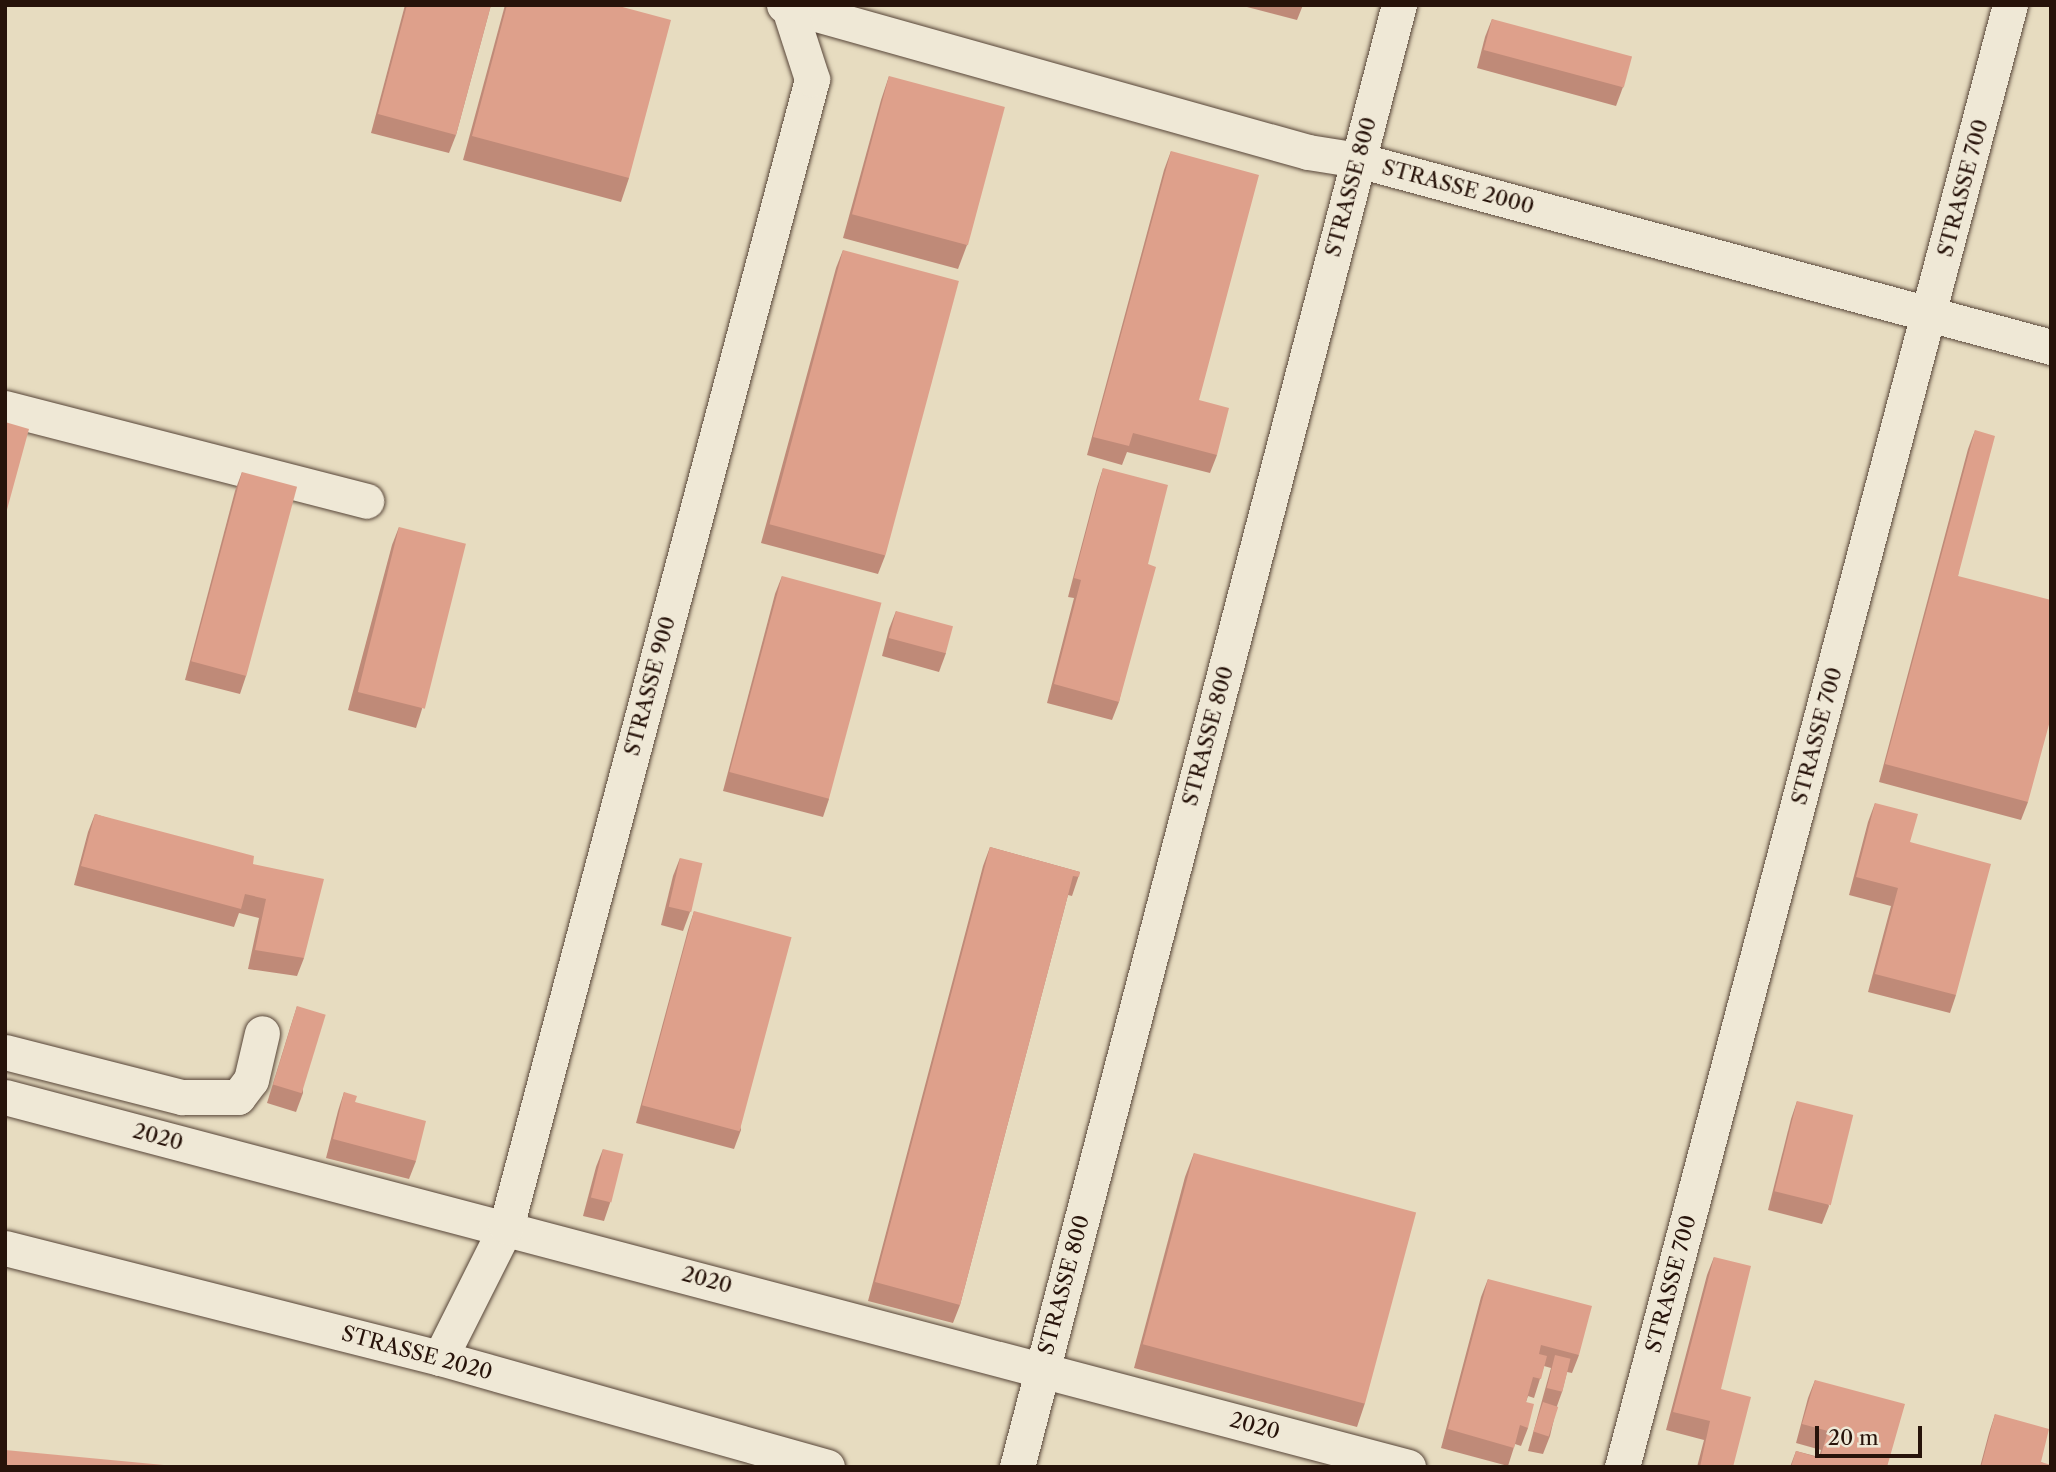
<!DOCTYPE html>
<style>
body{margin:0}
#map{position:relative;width:2056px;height:1472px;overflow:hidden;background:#e7dcc0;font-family:"Libre Caslon Text",serif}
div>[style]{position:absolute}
.roads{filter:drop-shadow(0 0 2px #574538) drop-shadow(0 0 2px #574538)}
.minor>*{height:35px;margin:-17.5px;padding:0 17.5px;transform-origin:17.5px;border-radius:17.5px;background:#efe8d6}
.wall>*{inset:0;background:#bf8a78}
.building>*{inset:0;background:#dea08b;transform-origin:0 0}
span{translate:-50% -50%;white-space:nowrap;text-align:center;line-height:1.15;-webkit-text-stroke:5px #efe8d6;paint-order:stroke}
.street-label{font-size:21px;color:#27130a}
.frame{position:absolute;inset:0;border:7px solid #27130a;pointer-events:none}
.scale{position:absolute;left:1815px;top:1426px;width:107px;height:32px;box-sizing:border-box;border:4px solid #27130a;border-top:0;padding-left:9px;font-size:21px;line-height:24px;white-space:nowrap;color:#27130a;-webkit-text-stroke:5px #efe8d6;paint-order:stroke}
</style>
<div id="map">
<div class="roads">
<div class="minor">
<i style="left:784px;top:5px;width:544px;rotate:15.67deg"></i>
<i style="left:1308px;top:152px;width:51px;rotate:9.1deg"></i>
<i style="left:1358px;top:160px;width:718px;rotate:15.1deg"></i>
<i style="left:5px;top:408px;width:373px;rotate:14.4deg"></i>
<i style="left:5px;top:1052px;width:183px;rotate:14.3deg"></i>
<i style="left:182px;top:1097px;width:56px"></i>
<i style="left:238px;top:1097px;width:21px;rotate:-53deg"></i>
<i style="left:251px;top:1080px;width:48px;rotate:-76.8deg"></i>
<i style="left:5px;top:1097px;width:1451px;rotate:14.77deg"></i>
<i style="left:5px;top:1248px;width:449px;rotate:14.2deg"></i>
<i style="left:440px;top:1358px;width:402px;rotate:15.7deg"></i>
<i style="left:440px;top:1358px;width:147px;rotate:-63.3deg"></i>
<i style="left:506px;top:1227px;width:1188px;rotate:-75.07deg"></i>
<i style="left:812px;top:79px;width:78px;rotate:-108deg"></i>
<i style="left:1017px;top:1467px;width:1511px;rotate:-75.36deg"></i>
<i style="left:1622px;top:1467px;width:1513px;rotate:-75.14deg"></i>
</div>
</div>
<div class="wall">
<i style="clip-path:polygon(405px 5px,491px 5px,456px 135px,449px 153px,371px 133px)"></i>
<i style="clip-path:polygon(505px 5px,615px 5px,629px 178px,621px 202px,463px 160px)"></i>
<i style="clip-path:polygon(1248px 5px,1303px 5px,1297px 20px,1247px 7px)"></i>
<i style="clip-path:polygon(1492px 19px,1623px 87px,1616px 106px,1477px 68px,1485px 37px)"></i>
<i style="clip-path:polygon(889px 76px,967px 245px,958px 269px,843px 238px,881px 100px)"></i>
<i style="clip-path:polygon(1171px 151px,1199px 400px,1217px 455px,1210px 473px,1127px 452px,1122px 465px,1087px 455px,1164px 170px)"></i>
<i style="clip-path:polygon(843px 250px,885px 556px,878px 574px,761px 543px,836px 268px)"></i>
<i style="clip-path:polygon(1975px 430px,1958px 576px,2028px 802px,2021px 820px,1879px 782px,1968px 449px)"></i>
<i style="clip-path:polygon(1103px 468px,1148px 564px,1119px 702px,1112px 720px,1047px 703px,1074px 598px,1068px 597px,1097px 487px)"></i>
<i style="clip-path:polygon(242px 472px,246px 676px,240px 694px,185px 680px,235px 491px)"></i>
<i style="clip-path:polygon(399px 527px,422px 709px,416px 728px,348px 710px,392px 545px)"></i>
<i style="clip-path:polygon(782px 576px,829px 799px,823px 817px,723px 791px,775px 594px)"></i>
<i style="clip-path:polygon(896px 611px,946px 653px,939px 672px,882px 656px,889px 629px)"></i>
<i style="clip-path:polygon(1875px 803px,1910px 842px,1956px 995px,1950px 1013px,1868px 992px,1891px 906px,1849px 895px,1868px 822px)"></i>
<i style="clip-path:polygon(95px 814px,253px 864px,304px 958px,297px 976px,248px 969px,259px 918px,239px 913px,234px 927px,74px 885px,88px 832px)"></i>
<i style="clip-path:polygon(990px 847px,1080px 872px,1072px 896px,1068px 895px,960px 1305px,953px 1323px,868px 1301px,983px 866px)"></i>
<i style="clip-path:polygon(680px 858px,690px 912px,683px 931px,661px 925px,673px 876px)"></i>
<i style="clip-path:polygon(694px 911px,741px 1130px,734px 1149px,636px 1123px,688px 930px)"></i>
<i style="clip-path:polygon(297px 1006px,303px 1093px,296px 1112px,267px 1103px,291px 1025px)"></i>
<i style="clip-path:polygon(344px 1092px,416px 1161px,409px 1179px,326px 1158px,338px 1111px)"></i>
<i style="clip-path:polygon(1797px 1101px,1829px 1206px,1822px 1224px,1768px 1210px,1791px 1119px)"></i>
<i style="clip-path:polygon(603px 1149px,610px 1203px,604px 1221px,583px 1216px,596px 1167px)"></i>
<i style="clip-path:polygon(1194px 1153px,1365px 1403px,1357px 1427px,1134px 1368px,1185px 1177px)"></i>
<i style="clip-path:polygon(1714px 1257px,1721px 1389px,1733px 1467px,1697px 1467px,1704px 1440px,1666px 1430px,1707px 1275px)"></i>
<i style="clip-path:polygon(1488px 1279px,1579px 1355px,1572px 1373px,1567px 1372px,1562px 1392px,1557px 1406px,1550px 1436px,1543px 1454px,1528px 1451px,1551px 1368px,1544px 1366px,1534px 1398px,1528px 1396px,1526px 1402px,1528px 1428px,1521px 1446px,1515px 1444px,1508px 1466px,1441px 1448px,1481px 1297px)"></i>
<i style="clip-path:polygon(1815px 1380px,1887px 1467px,1790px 1467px,1796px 1451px,1819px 1457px,1821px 1450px,1796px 1443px,1808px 1398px)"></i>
<i style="clip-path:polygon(1995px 1414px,2041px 1462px,2051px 1467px,1980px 1467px,1989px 1433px)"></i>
</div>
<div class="building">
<i style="clip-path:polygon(407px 5px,491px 5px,456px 135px,378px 114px)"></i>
<i style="clip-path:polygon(507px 5px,615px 5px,671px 20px,629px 178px,472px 136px)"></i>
<i style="left:1492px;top:19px;width:145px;height:32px;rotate:15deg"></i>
<i style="left:889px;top:76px;width:120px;height:143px;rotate:15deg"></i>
<i style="clip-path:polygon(1171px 151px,1259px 175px,1199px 400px,1229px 408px,1217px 455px,1133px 433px,1129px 446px,1093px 437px)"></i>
<i style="left:843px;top:250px;width:120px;height:284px;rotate:15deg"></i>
<i style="clip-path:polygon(5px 422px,29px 429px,5px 517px)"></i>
<i style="clip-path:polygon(1975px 430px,1995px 436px,1958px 576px,2051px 600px,2051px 717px,2028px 802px,1885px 764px)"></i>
<i style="clip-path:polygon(1103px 468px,1168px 485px,1148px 564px,1156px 567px,1119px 702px,1054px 684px,1081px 580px,1074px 578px)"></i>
<i style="left:242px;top:472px;width:57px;height:196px;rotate:15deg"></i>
<i style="left:399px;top:527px;width:69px;height:170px;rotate:14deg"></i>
<i style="left:782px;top:576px;width:103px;height:203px;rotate:15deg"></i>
<i style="left:896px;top:611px;width:59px;height:28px;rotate:15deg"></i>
<i style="clip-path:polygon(1875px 803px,1918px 814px,1910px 842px,1991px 864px,1956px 995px,1875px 974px,1898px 888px,1856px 877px)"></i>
<i style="clip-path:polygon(95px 814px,254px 856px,253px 864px,324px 879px,304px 958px,255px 950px,266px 899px,245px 894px,241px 909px,81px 866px)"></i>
<i style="clip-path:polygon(990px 847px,1080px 872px,1079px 877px,1073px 876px,960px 1305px,875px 1282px)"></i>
<i style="left:680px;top:858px;width:23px;height:50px;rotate:13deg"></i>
<i style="left:694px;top:911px;width:101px;height:201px;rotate:15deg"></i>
<i style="left:297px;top:1006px;width:30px;height:82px;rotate:17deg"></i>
<i style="clip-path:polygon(344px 1092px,357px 1096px,355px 1102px,426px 1121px,416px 1161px,333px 1139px)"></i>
<i style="left:1797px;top:1101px;width:58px;height:93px;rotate:14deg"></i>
<i style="left:603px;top:1149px;width:21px;height:50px;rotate:14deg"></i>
<i style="left:1194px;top:1153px;width:230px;height:198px;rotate:15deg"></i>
<i style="clip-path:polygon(1714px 1257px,1751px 1266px,1721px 1389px,1751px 1397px,1733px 1467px,1700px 1467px,1710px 1421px,1673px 1412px)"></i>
<i style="clip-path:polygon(1488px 1279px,1592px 1306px,1579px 1355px,1541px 1345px,1539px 1354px,1547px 1356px,1541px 1379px,1533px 1377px,1526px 1402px,1534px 1404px,1528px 1428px,1520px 1425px,1514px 1448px,1448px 1429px)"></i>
<i style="left:1555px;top:1355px;width:16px;height:34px;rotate:14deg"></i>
<i style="clip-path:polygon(1815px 1380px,1905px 1404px,1887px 1467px,1791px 1467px,1796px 1451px,1820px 1458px,1828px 1431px,1802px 1424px)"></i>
<i style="left:1543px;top:1402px;width:16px;height:31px;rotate:18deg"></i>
<i style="clip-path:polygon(1995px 1414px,2049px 1429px,2041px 1462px,2051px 1465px,2051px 1467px,1981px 1467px)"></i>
<i style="clip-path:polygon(5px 1450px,185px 1467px,5px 1467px)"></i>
</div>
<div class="street-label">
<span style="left:1351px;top:187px;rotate:-75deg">STRASSE 800</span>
<span style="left:1458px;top:187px;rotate:15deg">STRASSE 2000</span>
<span style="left:1963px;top:188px;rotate:-75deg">STRASSE 700</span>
<span style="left:650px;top:686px;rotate:-75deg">STRASSE 900</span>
<span style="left:1208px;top:736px;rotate:-75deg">STRASSE 800</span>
<span style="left:1817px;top:736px;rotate:-75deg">STRASSE 700</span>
<span style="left:158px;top:1137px;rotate:15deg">2020</span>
<span style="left:707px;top:1280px;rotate:15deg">2020</span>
<span style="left:1671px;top:1284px;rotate:-75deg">STRASSE 700</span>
<span style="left:1064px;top:1285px;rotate:-75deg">STRASSE 800</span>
<span style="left:417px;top:1353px;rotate:15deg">STRASSE 2020</span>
<span style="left:1255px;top:1426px;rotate:15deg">2020</span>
</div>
<div class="frame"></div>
<div class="scale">20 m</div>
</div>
